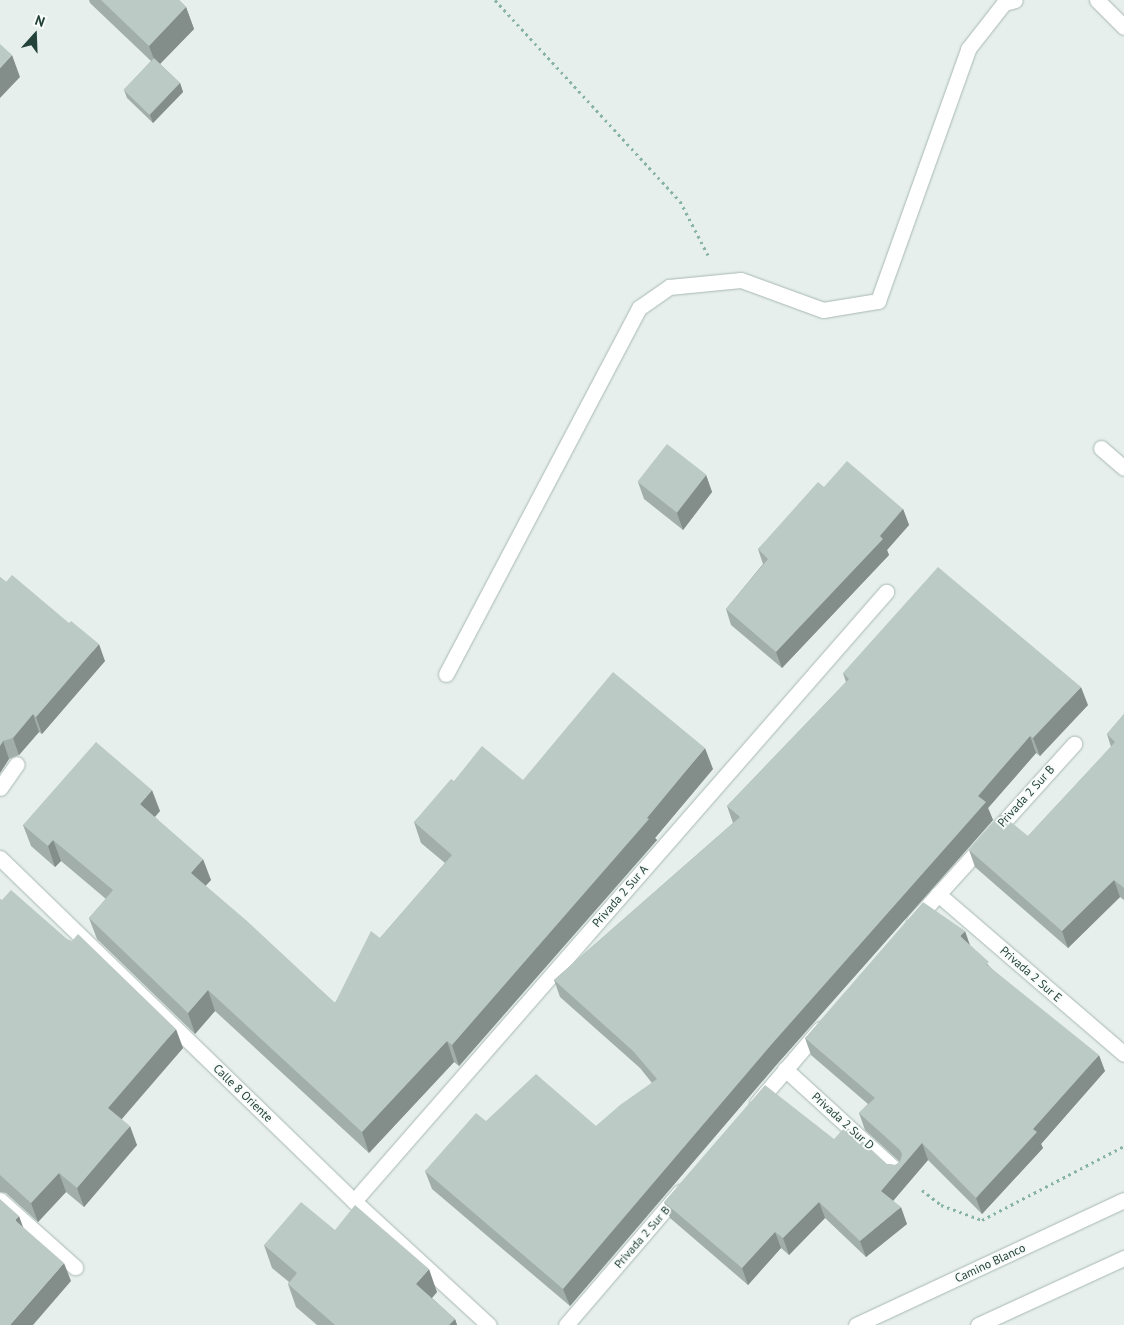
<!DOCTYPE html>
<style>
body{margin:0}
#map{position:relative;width:1124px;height:1325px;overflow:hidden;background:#e6efeb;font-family:"PT Sans",sans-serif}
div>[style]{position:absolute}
.path>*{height:3px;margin-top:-1.5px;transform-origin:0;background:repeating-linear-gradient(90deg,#86b3a5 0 2.5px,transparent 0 6.5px)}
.roads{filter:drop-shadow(0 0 1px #a8b8b2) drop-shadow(0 0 1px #a8b8b2)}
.minor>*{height:15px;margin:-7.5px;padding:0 7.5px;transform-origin:7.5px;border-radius:7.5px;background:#fff}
.wall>*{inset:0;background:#a1aea9}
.shaded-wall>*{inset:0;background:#838d89}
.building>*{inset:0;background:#bbcac4;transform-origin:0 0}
span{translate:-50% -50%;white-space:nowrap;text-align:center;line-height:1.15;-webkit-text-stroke:4px #f7fbf9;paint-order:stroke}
.street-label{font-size:12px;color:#24423a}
.north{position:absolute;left:10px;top:10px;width:50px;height:50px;-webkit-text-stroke:4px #f7fbf9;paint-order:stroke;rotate:20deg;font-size:14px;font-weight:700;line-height:20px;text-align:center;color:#24423a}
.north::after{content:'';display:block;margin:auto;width:18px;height:22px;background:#24423a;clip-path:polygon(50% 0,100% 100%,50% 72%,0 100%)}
</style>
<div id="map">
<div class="path">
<i style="left:495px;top:0;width:273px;rotate:47.4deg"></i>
<i style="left:680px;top:201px;width:61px;rotate:62.6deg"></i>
<i style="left:922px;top:1190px;width:24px;rotate:38deg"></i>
<i style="left:941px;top:1205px;width:44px;rotate:20.1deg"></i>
<i style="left:982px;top:1220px;width:160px;rotate:-27.5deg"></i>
</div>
<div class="roads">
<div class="minor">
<i style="left:1097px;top:0;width:38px;rotate:45deg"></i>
<i style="left:1101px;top:448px;width:30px;rotate:41deg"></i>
<i style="left:446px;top:674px;width:414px;rotate:-62.2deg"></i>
<i style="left:639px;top:308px;width:37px;rotate:-35deg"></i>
<i style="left:669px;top:287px;width:72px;rotate:-5.6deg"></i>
<i style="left:741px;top:280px;width:87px;rotate:20.1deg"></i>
<i style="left:823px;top:310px;width:56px;rotate:-9.3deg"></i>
<i style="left:878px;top:301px;width:268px;rotate:-70.3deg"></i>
<i style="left:968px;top:49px;width:58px;rotate:-52deg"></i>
<i style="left:1004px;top:3px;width:11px;rotate:-15deg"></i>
<i style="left:0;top:788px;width:29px;rotate:-55deg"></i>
<i style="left:0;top:858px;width:493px;rotate:44.1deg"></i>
<i style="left:354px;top:1201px;width:183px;rotate:42.6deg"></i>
<i style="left:938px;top:894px;width:245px;rotate:40.7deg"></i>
<i style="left:914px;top:921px;width:239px;rotate:-47.9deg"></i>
<i style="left:785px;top:1069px;width:154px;rotate:42.4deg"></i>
<i style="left:757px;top:1103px;width:97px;rotate:-49.6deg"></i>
<i style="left:0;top:1200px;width:101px;rotate:41.8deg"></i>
<i style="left:354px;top:1201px;width:809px;rotate:-48.86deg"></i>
<i style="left:566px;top:1325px;width:175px;rotate:-49.4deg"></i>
<i style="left:856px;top:1325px;width:296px;rotate:-25deg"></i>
<i style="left:978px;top:1325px;width:161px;rotate:-24.7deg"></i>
</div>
</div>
<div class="wall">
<i style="clip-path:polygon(89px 0,179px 0,186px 7px,194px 29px,160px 64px,180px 83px,183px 92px,153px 123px,127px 98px,124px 90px,151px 61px,90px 3px)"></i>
<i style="clip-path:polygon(706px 475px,712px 492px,683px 530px,644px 499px,638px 482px)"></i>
<i style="clip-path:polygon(824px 487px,903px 509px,909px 525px,887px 550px,889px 555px,782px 668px,731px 625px,726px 609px,763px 564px,758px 549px)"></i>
<i style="clip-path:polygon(0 577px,105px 661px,42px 734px,39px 732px,19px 755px,9px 759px,0 773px)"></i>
<i style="clip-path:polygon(843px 673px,1088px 705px,1040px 756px,1036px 753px,988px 808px,993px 820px,778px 1063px,570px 1306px,432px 1189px,425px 1171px,486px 1121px,596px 1126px,652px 1083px,640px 1068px,560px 997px,554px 980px,733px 823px,727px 806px,846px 682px)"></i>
<i style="clip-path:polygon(1124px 714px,1124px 900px,1120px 897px,1068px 948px,975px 867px,969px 850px,1028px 836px,1111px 747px,1107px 734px)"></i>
<i style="clip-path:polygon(713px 769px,655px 838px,657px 840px,459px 1066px,454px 1062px,369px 1153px,215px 1011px,195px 1034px,97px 939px,89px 918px,106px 899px,61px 861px,55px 867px,31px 846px,23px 825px,160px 811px,155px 817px,211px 880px,205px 886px,335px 1003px,380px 938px,445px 863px,421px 843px,414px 822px,454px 781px,523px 780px)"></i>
<i style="clip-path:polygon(0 899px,183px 1048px,121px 1119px,137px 1145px,84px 1207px,66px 1192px,38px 1222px,6px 1193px,0 1192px)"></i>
<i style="clip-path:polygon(971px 946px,991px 968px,1105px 1071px,1041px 1144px,1043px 1148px,982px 1214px,928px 1160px,893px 1201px,907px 1224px,866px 1257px,825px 1218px,789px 1255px,781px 1248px,748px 1285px,670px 1218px,664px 1202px,834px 1139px,887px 1164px,895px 1165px,900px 1162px,865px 1130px,859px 1113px,868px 1104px,811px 1055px,805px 1038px)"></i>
<i style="clip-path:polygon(335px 1230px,437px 1292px,432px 1298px,455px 1319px,457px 1325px,317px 1325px,296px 1307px,288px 1284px,289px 1282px,272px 1268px,264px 1245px)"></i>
</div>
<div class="shaded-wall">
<i style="clip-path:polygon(186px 7px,194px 29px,157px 67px,149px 46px)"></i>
<i style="clip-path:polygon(12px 55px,20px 77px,0 98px,0 68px)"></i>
<i style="clip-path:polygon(180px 83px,183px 92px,153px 123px,150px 115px)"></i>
<i style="clip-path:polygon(706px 475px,712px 492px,683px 530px,677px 513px)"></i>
<i style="clip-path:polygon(903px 509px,909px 525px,887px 550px,889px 555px,782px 668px,776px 652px)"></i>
<i style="clip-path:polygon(99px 644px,105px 661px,42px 734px,36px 717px)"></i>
<i style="clip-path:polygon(1081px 687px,1088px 705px,1040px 756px,1033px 738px)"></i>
<i style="clip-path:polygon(33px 714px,39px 732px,19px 755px,13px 738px)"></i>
<i style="clip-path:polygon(1030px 736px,1036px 753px,988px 808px,993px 820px,778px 1063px,570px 1306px,563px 1289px,978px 796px)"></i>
<i style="clip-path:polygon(3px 741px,9px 759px,0 773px,0 746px)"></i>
<i style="clip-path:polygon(705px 748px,713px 769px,655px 838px,657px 840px,459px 1066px,452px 1045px)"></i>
<i style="clip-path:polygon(152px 790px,160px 811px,147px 825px,140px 804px)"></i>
<i style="clip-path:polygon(53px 840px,61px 861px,55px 867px,48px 846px)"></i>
<i style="clip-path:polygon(203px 859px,211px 880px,198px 894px,191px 873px)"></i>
<i style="clip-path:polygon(1114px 880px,1120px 897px,1068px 948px,1062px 931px)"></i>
<i style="clip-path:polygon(965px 931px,971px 948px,960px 936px)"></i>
<i style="clip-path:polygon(208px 990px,215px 1011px,195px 1034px,188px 1013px)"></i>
<i style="clip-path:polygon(176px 1029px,183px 1048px,115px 1127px,108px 1108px)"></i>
<i style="clip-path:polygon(447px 1041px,454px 1062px,369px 1153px,362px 1132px)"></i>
<i style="clip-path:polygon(1099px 1055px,1105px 1071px,1041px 1144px,1043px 1148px,982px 1214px,976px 1198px,1033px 1129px)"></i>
<i style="clip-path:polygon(130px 1126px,137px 1145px,84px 1207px,77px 1188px)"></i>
<i style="clip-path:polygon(922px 1143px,928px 1160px,887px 1208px,881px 1191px)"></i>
<i style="clip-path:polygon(59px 1173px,66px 1192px,38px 1222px,31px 1203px)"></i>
<i style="clip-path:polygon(819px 1202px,825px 1218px,789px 1255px,783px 1238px)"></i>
<i style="clip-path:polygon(901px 1207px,907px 1224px,866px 1257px,860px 1241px)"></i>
<i style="clip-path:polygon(19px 1216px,26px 1235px,15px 1220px)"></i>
<i style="clip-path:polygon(775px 1232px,781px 1248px,748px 1285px,742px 1268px)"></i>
<i style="clip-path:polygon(64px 1263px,71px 1281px,33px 1325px,10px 1325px)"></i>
<i style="clip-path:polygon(429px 1269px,437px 1292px,424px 1307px,416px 1284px)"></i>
<i style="clip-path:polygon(455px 1319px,457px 1325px,449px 1325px)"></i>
</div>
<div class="building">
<i style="clip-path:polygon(101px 0,179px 0,186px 7px,149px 46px)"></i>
<i style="clip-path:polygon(0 44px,12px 55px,0 68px)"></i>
<i style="left:154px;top:58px;width:36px;height:44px;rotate:44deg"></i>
<i style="left:667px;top:444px;width:50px;height:48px;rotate:38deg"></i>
<i style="clip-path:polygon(847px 461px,903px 509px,880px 536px,883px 539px,776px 652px,726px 609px,768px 559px,758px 549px,818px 482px,824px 487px)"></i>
<i style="clip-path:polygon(938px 567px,1081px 687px,1033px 738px,1030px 736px,978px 796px,986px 802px,771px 1045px,563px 1289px,425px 1171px,476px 1113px,486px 1121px,536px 1074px,596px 1126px,620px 1105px,657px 1079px,633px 1051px,554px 980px,740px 817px,727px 806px,849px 679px,843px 673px)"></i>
<i style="clip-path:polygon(12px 575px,69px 623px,71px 621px,99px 644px,36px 717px,33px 714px,13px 738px,3px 741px,0 746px,0 577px,6px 582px)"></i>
<i style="clip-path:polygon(613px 672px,705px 748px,647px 818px,649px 819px,452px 1045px,447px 1041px,362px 1132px,208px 990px,188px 1013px,89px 918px,113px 890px,53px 840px,48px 846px,23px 825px,96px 742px,152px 790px,140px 804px,203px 859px,191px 873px,247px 921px,335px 1003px,371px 931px,380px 938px,452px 855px,414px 822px,451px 779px,454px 781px,482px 746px,523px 780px)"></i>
<i style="clip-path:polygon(1124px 714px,1124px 888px,1114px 880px,1062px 931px,969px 850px,1001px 814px,1028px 836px,1115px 742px,1107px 734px)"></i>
<i style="clip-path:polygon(11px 890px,67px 939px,72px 941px,78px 934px,176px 1029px,108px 1108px,130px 1126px,77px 1188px,59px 1173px,31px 1203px,0 1175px,0 899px,2px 900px)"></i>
<i style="clip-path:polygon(923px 902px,965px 931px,960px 936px,989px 962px,986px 964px,1099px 1055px,1033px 1129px,1037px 1132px,976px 1198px,922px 1143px,881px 1191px,901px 1207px,860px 1241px,819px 1202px,783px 1238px,775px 1232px,742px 1268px,664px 1202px,765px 1085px,834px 1139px,846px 1126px,887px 1164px,895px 1165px,900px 1162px,902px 1154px,900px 1150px,859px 1113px,875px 1098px,805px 1038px)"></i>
<i style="clip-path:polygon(0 1199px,19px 1216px,15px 1220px,64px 1263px,10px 1325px,0 1325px)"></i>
<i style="clip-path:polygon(301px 1202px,335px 1230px,355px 1205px,429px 1269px,416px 1284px,455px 1319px,449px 1325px,335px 1325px,288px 1284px,297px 1273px,264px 1245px)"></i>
</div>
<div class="street-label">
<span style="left:1026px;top:796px;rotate:-48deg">Privada 2 Sur B</span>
<span style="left:620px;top:896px;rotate:-49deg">Privada 2 Sur A</span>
<span style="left:1031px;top:974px;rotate:41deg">Privada 2 Sur E</span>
<span style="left:243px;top:1093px;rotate:44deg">Calle 8 Oriente</span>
<span style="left:843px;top:1121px;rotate:42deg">Privada 2 Sur D</span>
<span style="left:642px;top:1237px;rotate:-49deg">Privada 2 Sur B</span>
<span style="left:990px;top:1263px;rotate:-25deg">Camino Blanco</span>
</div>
<div class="north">N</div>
</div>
